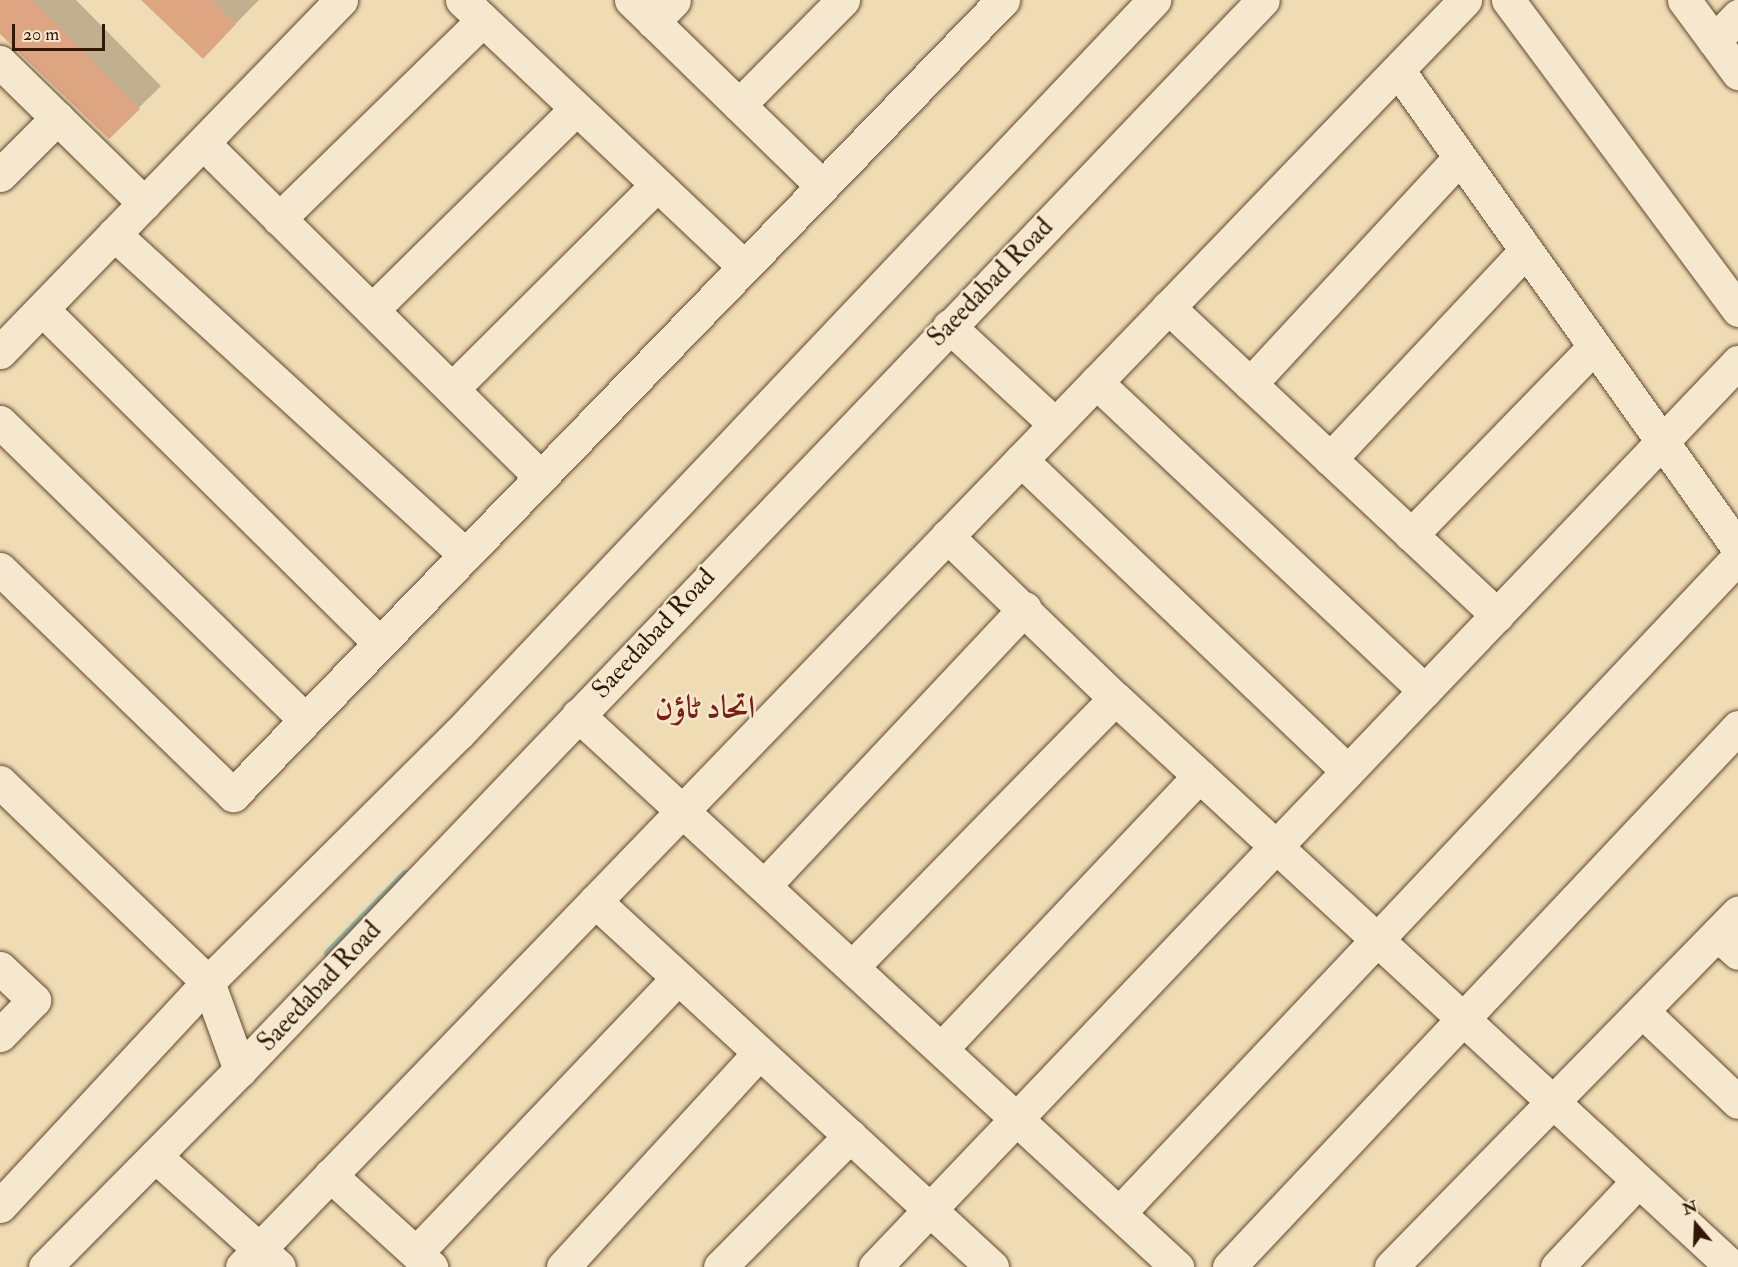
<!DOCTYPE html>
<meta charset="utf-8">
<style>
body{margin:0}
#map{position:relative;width:1738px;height:1267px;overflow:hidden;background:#f0dcb4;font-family:"IM FELL Double Pica",Amiri,serif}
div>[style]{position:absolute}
.shadow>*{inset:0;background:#0003}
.stream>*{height:9px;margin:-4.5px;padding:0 4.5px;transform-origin:4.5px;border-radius:4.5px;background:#9abcad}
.building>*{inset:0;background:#dda582}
.roads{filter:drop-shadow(0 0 2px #624932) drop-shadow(0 0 2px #624932)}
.street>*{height:33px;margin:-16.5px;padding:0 16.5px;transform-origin:16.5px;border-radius:16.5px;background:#f5e8ce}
.secondary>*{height:33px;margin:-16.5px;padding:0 16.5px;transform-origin:16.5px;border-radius:16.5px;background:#f5e8ce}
span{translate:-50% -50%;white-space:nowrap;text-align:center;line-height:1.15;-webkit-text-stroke:5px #f5e8ce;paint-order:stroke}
.street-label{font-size:26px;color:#331807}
.district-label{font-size:32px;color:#7a1f14;font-weight:700}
.north{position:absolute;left:1666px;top:1195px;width:60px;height:60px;-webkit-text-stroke:4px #f5e8ce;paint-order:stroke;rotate:341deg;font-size:16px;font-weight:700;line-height:24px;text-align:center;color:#331807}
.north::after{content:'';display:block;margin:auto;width:21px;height:27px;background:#331807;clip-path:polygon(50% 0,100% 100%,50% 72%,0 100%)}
.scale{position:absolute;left:12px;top:24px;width:93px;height:27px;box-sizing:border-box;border:3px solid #331807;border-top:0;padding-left:8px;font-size:18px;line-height:21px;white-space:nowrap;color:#331807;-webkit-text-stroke:4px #f5e8ce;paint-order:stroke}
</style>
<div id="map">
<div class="shadow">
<i style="clip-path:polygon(0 0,76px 0,161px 86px,109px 137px,0 32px)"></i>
<i style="clip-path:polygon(143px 0,259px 0,203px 57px)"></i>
</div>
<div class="stream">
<i style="left:328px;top:953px;width:110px;rotate:-45.7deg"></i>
</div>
<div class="building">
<i style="clip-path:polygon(0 0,32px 0,140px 109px,109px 139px,0 34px)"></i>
<i style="clip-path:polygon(141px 0,211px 0,236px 24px,203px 59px)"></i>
</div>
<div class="roads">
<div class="street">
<i style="left:462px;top:0;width:388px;rotate:43.4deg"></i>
<i style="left:631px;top:0;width:267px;rotate:44.2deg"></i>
<i style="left:1684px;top:0;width:91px;rotate:53.5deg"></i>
<i style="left:653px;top:22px;width:30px;rotate:-46deg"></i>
<i style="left:1714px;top:41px;width:35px;rotate:-46deg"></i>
<i style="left:0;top:62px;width:202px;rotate:44.4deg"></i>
<i style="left:1398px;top:70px;width:587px;rotate:54.58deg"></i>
<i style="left:739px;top:105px;width:148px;rotate:-45.3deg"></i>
<i style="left:203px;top:143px;width:475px;rotate:44.7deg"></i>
<i style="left:0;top:175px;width:81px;rotate:-45deg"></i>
<i style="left:279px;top:219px;width:285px;rotate:-44.3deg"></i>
<i style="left:114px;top:234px;width:476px;rotate:42.4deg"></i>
<i style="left:1168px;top:307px;width:451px;rotate:43.1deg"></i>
<i style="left:42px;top:309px;width:475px;rotate:44.7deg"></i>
<i style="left:372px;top:310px;width:286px;rotate:-44.6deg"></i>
<i style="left:949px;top:326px;width:144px;rotate:42.8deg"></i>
<i style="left:0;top:352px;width:490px;rotate:-45.9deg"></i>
<i style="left:1096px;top:382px;width:451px;rotate:43.2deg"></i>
<i style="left:1250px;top:384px;width:306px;rotate:-47.2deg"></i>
<i style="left:452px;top:389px;width:289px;rotate:-44.9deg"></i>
<i style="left:0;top:422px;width:426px;rotate:44.3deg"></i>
<i style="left:1330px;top:459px;width:285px;rotate:-46.8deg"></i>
<i style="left:1021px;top:460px;width:451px;rotate:43.6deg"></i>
<i style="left:1411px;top:535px;width:262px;rotate:-45.8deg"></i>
<i style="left:947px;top:536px;width:233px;rotate:44deg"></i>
<i style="left:1115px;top:698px;width:839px;rotate:42.68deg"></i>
<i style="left:0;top:569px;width:325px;rotate:44.1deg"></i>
<i style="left:233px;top:795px;width:1107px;rotate:-45.92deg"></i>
<i style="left:578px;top:715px;width:815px;rotate:42.66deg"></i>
<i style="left:764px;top:886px;width:381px;rotate:-46.8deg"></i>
<i style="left:595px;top:901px;width:540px;rotate:42.67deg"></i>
<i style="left:1717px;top:934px;width:28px;rotate:42deg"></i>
<i style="left:852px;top:967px;width:376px;rotate:-45.6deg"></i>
<i style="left:0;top:968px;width:47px;rotate:43.3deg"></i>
<i style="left:34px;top:1000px;width:49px;rotate:134.2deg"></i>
<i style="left:1642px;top:1011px;width:132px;rotate:43.5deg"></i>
<i style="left:941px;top:1049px;width:376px;rotate:-46.6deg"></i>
<i style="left:155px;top:1156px;width:166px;rotate:41.8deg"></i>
<i style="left:330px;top:1175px;width:137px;rotate:42.3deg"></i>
<i style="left:1119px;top:1213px;width:902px;rotate:-46.66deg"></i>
<i style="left:416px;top:1253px;width:380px;rotate:-46.4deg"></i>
<i style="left:242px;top:1267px;width:1761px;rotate:-46.01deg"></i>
<i style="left:563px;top:1267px;width:290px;rotate:-47.5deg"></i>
<i style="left:720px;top:1267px;width:185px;rotate:-45.2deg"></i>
<i style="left:875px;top:1267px;width:1251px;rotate:-46.36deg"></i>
<i style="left:1229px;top:1267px;width:742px;rotate:-46.69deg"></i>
<i style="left:1391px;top:1267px;width:496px;rotate:-45.6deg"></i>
<i style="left:1557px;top:1267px;width:118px;rotate:-46.7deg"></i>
</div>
<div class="secondary">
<i style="left:1508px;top:0;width:386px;rotate:53.4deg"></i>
<i style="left:0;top:782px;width:289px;rotate:43.9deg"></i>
<i style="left:208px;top:982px;width:94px;rotate:70deg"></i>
<i style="left:0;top:1206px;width:306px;rotate:-47.1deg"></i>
<i style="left:208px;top:982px;width:352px;rotate:-44.8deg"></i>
<i style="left:458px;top:734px;width:1012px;rotate:-46.52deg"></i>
<i style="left:45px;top:1267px;width:277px;rotate:-45.3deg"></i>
<i style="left:240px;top:1070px;width:1480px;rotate:-46.29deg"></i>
</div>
</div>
<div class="street-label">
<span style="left:991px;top:283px;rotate:-46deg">Saeedabad Road</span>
<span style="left:654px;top:634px;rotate:-47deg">Saeedabad Road</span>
<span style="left:320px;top:987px;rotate:-47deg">Saeedabad Road</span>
</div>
<div class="district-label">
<span style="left:705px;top:708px">اتحاد ٹاؤن</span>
</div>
<div class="north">N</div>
<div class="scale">20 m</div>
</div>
